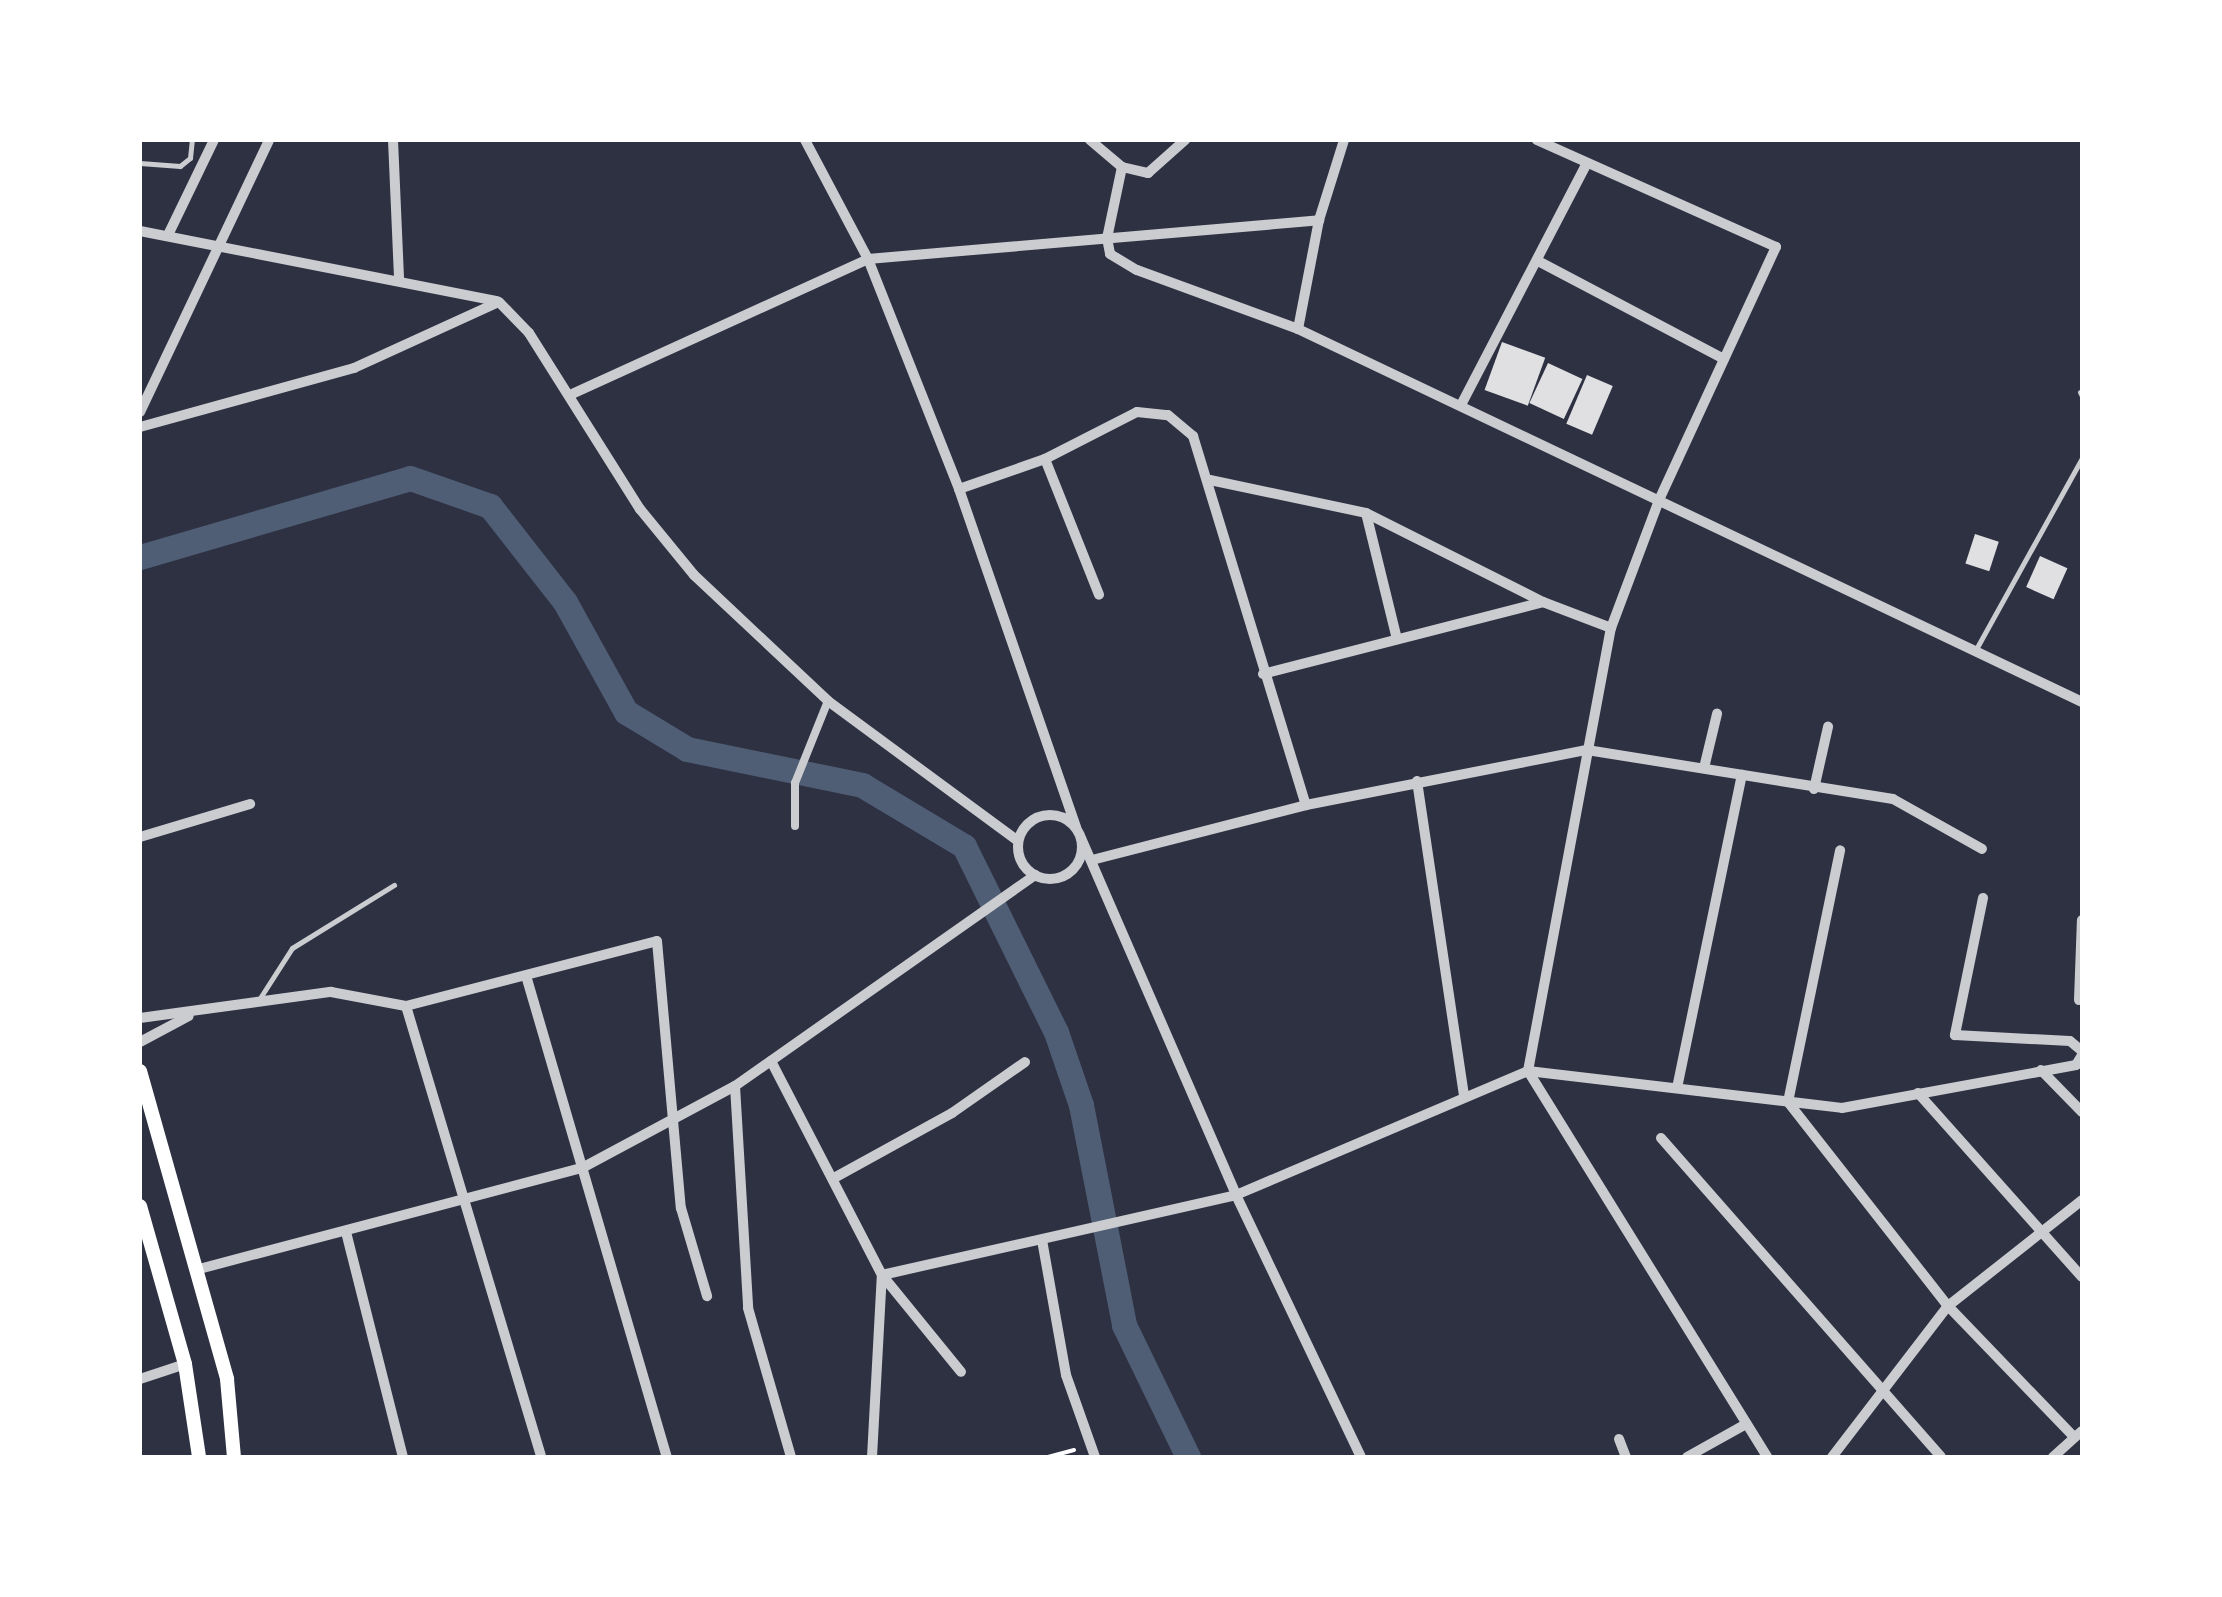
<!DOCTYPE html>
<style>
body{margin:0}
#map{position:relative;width:2222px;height:1597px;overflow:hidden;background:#2d3142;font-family:Lato,sans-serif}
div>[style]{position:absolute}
.canal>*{height:25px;margin:-12.5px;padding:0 12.5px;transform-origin:12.5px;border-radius:12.5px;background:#4f5d75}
.building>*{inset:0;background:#e0e0e3;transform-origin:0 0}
.path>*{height:4px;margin:-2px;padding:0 2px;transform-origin:2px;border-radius:2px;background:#fff}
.service>*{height:5px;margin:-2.5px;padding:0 2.5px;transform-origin:2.5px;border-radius:2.5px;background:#caccd0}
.pedestrian>*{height:8px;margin:-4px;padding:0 4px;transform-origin:4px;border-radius:4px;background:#caccd0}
.minor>*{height:10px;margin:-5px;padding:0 5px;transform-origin:5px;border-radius:5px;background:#caccd0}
.minor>.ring{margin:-5px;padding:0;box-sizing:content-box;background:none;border:10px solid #caccd0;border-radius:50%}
.secondary>*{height:14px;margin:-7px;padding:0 7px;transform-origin:7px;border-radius:7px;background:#fff}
span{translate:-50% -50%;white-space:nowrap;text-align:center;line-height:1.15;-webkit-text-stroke:8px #fff;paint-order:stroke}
.frame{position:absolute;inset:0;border:142px solid #fff;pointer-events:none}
</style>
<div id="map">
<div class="canal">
<i style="left:140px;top:557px;width:281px;rotate:-16.3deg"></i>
<i style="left:410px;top:478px;width:85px;rotate:19.3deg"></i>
<i style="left:490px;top:506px;width:122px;rotate:52deg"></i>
<i style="left:565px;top:602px;width:126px;rotate:61deg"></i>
<i style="left:626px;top:712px;width:71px;rotate:31.2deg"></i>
<i style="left:687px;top:749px;width:179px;rotate:11.6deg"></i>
<i style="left:862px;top:785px;width:119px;rotate:30.9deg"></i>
<i style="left:964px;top:846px;width:208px;rotate:63.7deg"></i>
<i style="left:1056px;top:1032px;width:77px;rotate:71.1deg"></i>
<i style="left:1081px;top:1105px;width:224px;rotate:78.9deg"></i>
<i style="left:1124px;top:1325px;width:147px;rotate:64.1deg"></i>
</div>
<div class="building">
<i style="left:1502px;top:342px;width:46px;height:51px;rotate:20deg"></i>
<i style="left:1548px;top:363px;width:38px;height:44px;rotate:25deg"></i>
<i style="left:1587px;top:375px;width:28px;height:53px;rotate:23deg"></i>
<i style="left:1975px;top:534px;width:25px;height:31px;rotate:18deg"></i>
<i style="left:2040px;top:556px;width:30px;height:34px;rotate:24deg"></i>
</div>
<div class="path">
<i style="left:1048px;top:1457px;width:27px;rotate:-15deg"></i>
</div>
<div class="service">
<i style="left:140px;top:163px;width:40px;rotate:4.3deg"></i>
<i style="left:180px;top:166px;width:13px;rotate:-39deg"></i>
<i style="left:190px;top:158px;width:18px;rotate:-84deg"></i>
<i style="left:2080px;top:392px;width:4px;rotate:63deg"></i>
<i style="left:1975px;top:651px;width:221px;rotate:-61deg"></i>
<i style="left:260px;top:998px;width:59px;rotate:-57.4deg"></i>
<i style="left:292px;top:948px;width:120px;rotate:-31.7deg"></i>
</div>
<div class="pedestrian">
<i style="left:795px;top:826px;width:43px;rotate:-90deg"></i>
<i style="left:795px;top:783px;width:88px;rotate:-68.1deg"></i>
</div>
<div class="minor">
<i style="left:393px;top:140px;width:140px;rotate:87.5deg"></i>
<i style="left:805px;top:140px;width:135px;rotate:62.1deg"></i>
<i style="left:868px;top:259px;width:247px;rotate:68.4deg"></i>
<i style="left:959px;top:489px;width:358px;rotate:70.9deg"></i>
<i style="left:1090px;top:140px;width:42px;rotate:40.2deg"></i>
<i style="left:1122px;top:167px;width:27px;rotate:13deg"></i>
<i style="left:1148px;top:173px;width:50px;rotate:-41.7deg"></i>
<i style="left:1122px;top:167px;width:73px;rotate:101.9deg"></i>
<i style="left:1107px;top:238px;width:16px;rotate:79deg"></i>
<i style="left:1110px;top:254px;width:31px;rotate:31deg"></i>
<i style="left:1137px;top:270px;width:171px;rotate:20.1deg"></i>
<i style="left:1298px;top:329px;width:868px;rotate:25.44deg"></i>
<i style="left:140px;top:231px;width:364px;rotate:11.1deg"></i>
<i style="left:168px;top:235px;width:106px;rotate:-64.2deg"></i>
<i style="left:1538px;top:261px;width:210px;rotate:27.8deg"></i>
<i style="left:499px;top:302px;width:43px;rotate:45.9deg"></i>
<i style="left:529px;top:333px;width:208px;rotate:57.8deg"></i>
<i style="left:640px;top:509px;width:85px;rotate:50.7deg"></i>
<i style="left:694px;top:575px;width:184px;rotate:43.2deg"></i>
<i style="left:828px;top:701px;width:236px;rotate:36.4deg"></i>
<i style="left:1298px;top:329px;width:111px;rotate:-79.1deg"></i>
<i style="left:1319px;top:220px;width:84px;rotate:-72.6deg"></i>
<i style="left:572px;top:394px;width:325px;rotate:-24.5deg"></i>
<i style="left:868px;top:259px;width:453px;rotate:-4.9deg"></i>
<i style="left:1461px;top:405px;width:271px;rotate:-62.5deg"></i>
<i style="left:140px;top:412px;width:301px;rotate:-64.6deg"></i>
<i style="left:140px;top:427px;width:222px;rotate:-15.4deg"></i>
<i style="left:354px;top:368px;width:159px;rotate:-24.5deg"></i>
<i style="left:1045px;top:459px;width:146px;rotate:68.3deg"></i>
<i style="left:1210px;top:480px;width:159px;rotate:11.9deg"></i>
<i style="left:1366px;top:513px;width:198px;rotate:26.7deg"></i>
<i style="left:1543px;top:602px;width:73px;rotate:20.9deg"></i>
<i style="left:959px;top:489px;width:91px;rotate:-19.2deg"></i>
<i style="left:1045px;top:459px;width:103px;rotate:-27.1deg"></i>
<i style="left:1137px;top:412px;width:31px;rotate:6deg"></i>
<i style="left:1168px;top:415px;width:33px;rotate:40deg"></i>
<i style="left:1193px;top:436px;width:386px;rotate:73deg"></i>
<i style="left:1366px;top:513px;width:130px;rotate:76.2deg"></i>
<i style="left:1263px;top:674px;width:289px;rotate:-14.4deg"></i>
<i style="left:1704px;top:768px;width:56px;rotate:-76.5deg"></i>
<i style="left:1417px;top:781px;width:318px;rotate:81.5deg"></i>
<i style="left:1814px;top:789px;width:64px;rotate:-77.3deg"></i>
<i class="ring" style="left:1018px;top:815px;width:54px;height:54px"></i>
<i style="left:140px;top:837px;width:115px;rotate:-16.7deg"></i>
<i style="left:1081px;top:838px;width:389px;rotate:66.5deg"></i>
<i style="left:1236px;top:1195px;width:290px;rotate:64.5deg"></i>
<i style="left:1092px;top:860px;width:221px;rotate:-14.4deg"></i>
<i style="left:1306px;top:805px;width:286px;rotate:-11.1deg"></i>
<i style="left:1587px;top:750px;width:310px;rotate:9.1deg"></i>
<i style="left:1893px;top:799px;width:102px;rotate:29.3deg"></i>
<i style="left:1983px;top:898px;width:140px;rotate:101.6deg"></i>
<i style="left:1955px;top:1035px;width:115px;rotate:3deg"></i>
<i style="left:2070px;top:1041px;width:16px;rotate:40deg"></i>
<i style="left:527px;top:979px;width:498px;rotate:73.7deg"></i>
<i style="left:2079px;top:1000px;width:80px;rotate:-87.9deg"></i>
<i style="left:406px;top:1006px;width:471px;rotate:73.3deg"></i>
<i style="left:140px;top:1018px;width:193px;rotate:-7.8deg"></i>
<i style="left:331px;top:992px;width:76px;rotate:10.6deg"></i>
<i style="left:406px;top:1006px;width:259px;rotate:-14.5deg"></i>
<i style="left:657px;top:941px;width:268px;rotate:84.9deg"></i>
<i style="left:681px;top:1208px;width:92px;rotate:73.5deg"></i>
<i style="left:140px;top:1042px;width:55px;rotate:-28deg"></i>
<i style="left:771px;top:1061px;width:241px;rotate:62.6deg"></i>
<i style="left:882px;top:1275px;width:125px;rotate:50.8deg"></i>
<i style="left:2041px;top:1070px;width:59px;rotate:45.7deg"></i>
<i style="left:1528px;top:1071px;width:451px;rotate:-79.4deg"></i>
<i style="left:1611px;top:628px;width:137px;rotate:-69.4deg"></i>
<i style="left:1659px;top:500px;width:279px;rotate:-65.2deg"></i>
<i style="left:1776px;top:247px;width:262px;rotate:-155.9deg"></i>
<i style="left:1528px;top:1071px;width:454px;rotate:58.2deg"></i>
<i style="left:735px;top:1086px;width:222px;rotate:86.6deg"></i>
<i style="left:748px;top:1308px;width:155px;rotate:73.9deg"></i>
<i style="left:1677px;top:1088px;width:320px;rotate:-78.3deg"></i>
<i style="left:1918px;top:1093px;width:246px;rotate:48.3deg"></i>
<i style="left:1788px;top:1102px;width:259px;rotate:51.9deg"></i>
<i style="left:1948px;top:1306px;width:182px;rotate:46.1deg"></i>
<i style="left:1788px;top:1102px;width:257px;rotate:-78.3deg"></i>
<i style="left:1661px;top:1138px;width:424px;rotate:48.7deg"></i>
<i style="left:834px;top:1178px;width:135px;rotate:-28.8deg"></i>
<i style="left:952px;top:1113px;width:89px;rotate:-34.9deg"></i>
<i style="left:346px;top:1232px;width:232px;rotate:75.8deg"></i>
<i style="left:1042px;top:1240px;width:137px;rotate:79.9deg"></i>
<i style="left:1066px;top:1375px;width:87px;rotate:70.5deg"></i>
<i style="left:199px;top:1269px;width:396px;rotate:-14.8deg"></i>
<i style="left:582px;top:1168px;width:174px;rotate:-28.2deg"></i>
<i style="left:735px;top:1086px;width:367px;rotate:-35.1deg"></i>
<i style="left:140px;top:1379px;width:47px;rotate:-18.4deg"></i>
<i style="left:1619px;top:1439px;width:19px;rotate:69deg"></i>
<i style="left:872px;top:1457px;width:182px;rotate:-86.9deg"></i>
<i style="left:882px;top:1275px;width:363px;rotate:-12.7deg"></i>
<i style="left:1236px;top:1195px;width:317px;rotate:-23deg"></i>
<i style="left:1528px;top:1071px;width:316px;rotate:6.7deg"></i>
<i style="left:1842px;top:1108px;width:238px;rotate:-10.4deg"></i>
<i style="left:2076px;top:1065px;width:12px;rotate:-59deg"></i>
<i style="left:1687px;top:1457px;width:68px;rotate:-29.2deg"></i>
<i style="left:1832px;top:1457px;width:190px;rotate:-52.5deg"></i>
<i style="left:1948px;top:1306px;width:171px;rotate:-38.3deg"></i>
<i style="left:2053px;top:1457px;width:39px;rotate:-42deg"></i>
</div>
<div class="secondary">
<i style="left:140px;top:1071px;width:320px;rotate:74.2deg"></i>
<i style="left:227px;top:1379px;width:78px;rotate:84.9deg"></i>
<i style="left:140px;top:1206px;width:164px;rotate:74.1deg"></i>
<i style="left:185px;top:1364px;width:94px;rotate:81.4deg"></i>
</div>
<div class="frame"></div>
</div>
